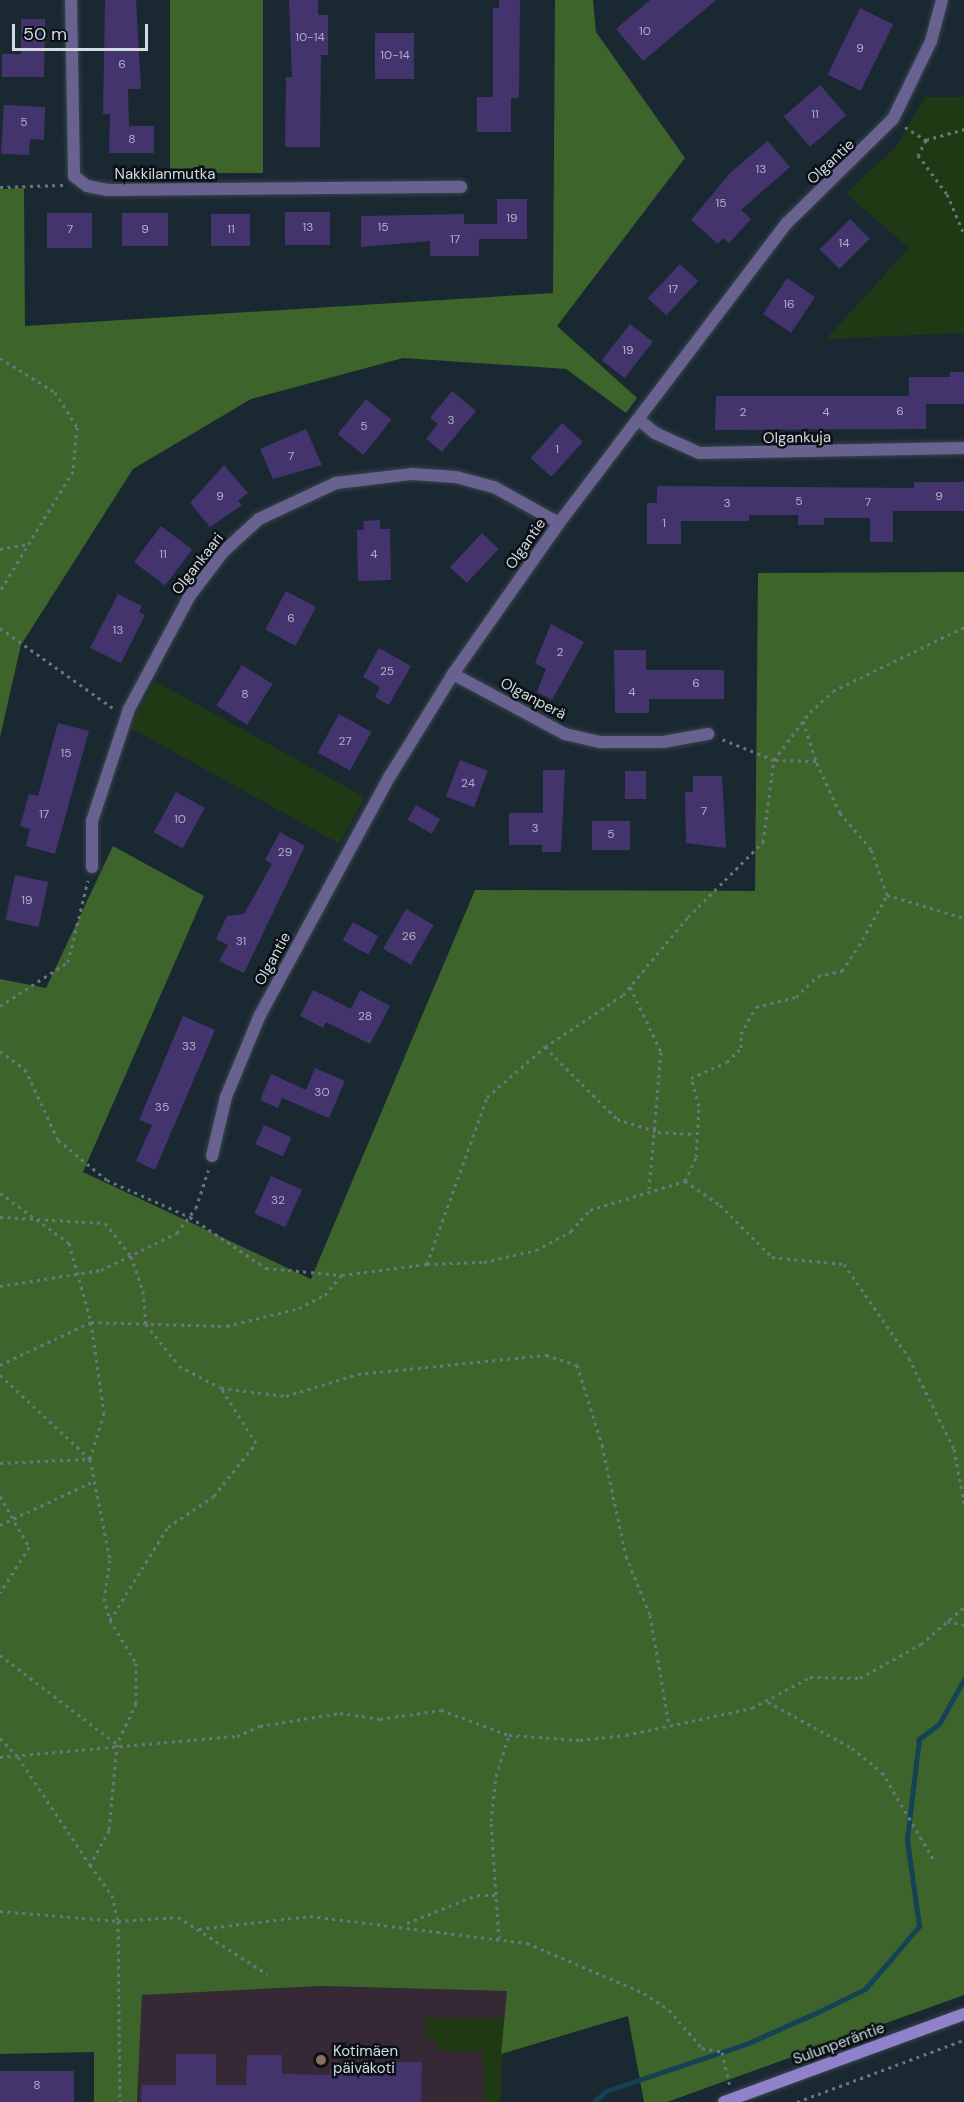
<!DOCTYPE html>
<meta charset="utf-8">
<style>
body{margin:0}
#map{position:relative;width:964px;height:2102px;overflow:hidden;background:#1a2832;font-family:"DM Sans",sans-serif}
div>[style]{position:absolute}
.education>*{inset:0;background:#362835}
.green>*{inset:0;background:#203915;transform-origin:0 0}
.forest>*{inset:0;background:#3c642b;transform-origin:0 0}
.stream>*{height:5px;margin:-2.5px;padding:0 2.5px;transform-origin:2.5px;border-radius:2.5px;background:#144355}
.building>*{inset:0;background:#43346e;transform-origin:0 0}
.path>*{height:3px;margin-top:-1.5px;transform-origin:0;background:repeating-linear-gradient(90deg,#6a767e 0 3px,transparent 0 7.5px)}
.roads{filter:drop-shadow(0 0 2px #37454e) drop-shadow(0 0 2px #37454e)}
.street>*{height:12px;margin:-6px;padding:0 6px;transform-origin:6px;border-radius:6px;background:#69618f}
.secondary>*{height:12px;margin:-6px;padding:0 6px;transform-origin:6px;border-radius:6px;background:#8f82cb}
.dots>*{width:16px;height:16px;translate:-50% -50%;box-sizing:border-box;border:3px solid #0a1014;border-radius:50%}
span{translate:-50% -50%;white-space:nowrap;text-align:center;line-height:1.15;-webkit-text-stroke:5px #0a1014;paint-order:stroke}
.number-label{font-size:12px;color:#aeb1c5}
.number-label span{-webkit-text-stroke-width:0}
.street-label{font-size:15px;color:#d2dbe2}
.poi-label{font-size:15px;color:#d2dbe2}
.left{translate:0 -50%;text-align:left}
.scale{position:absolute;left:12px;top:24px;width:136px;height:27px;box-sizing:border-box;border:3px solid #d2dbe2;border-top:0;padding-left:8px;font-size:18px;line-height:21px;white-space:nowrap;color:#d2dbe2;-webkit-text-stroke:4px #0a1014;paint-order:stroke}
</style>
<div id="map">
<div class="education">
<i style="clip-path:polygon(321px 1986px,507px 1991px,500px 2102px,137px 2102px,142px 1995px)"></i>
</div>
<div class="green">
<i style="clip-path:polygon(925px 97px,964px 97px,964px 333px,826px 339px,909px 248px,846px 193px,896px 147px)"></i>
<i style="left:155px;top:681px;width:240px;height:53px;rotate:29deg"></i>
<i style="clip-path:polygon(424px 2018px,505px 2018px,500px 2102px,483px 2102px,483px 2051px,437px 2051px,435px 2040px,425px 2038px)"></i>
</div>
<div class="forest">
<i style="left:170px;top:0;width:93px;height:173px"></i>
<i style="clip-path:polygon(555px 0,593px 0,596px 32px,685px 158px,557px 326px,637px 398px,626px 413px,566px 369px,403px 358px,251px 399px,133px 469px,21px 645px,0 737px,0 189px,24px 188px,25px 326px,553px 293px)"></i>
<i style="clip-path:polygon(964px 572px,964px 1995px,667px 2102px,644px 2102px,628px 2016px,501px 2054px,507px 1991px,321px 1986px,142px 1995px,137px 2102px,94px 2102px,94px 2052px,0 2054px,0 979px,46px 988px,113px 846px,204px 896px,83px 1172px,311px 1279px,475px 890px,755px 891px,758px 573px)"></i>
</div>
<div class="stream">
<i style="left:594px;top:2102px;width:16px;rotate:-43deg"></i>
<i style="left:606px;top:2091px;width:148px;rotate:-18.6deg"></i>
<i style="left:746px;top:2044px;width:79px;rotate:-24deg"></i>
<i style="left:818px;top:2012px;width:52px;rotate:-26.1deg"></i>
<i style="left:865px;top:1989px;width:33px;rotate:-49deg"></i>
<i style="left:887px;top:1964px;width:50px;rotate:-49.9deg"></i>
<i style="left:919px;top:1926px;width:88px;rotate:-97.9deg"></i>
<i style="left:907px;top:1839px;width:101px;rotate:-83.2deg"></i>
<i style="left:919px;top:1739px;width:25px;rotate:-37deg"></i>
<i style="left:939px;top:1724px;width:51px;rotate:-60.9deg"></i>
</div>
<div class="building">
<i style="clip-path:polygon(105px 0,136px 0,141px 89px,128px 89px,129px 126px,154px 126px,154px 153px,109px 153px,110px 114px,103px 114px)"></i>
<i style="clip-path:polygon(289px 0,318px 0,318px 15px,328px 15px,328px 55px,321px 55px,320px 147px,285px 147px,286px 77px,292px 77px)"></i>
<i style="clip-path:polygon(499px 0,520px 0,519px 98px,511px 98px,511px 132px,477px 132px,477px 97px,493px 97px,493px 8px,499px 8px)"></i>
<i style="clip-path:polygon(650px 0,716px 0,643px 61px,616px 29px)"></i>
<i style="left:860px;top:8px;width:37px;height:74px;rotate:26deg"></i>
<i style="clip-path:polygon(21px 19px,45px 19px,44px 77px,2px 77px,2px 54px,21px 54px)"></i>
<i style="left:375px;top:33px;width:39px;height:46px"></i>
<i style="left:820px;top:85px;width:40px;height:48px;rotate:49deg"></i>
<i style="clip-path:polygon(4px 105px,45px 107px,44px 140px,30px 139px,29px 155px,1px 154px)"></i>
<i style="clip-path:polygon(768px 141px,790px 167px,741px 210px,751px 219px,729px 243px,723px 238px,718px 244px,691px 220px,731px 172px)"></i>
<i style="clip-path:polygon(497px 199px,527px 199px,527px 239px,479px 239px,479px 256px,430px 256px,430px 241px,361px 247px,361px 216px,464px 214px,464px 224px,497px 224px)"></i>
<i style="left:285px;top:212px;width:45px;height:33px"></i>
<i style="left:47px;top:213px;width:45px;height:35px"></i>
<i style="left:122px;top:213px;width:46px;height:33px"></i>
<i style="left:250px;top:214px;width:32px;height:39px;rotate:90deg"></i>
<i style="left:850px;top:219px;width:28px;height:43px;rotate:45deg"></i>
<i style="left:680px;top:264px;width:25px;height:47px;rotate:43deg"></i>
<i style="left:787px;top:278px;width:34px;height:43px;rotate:34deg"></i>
<i style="left:630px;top:324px;width:29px;height:46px;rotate:38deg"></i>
<i style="clip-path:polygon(950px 372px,964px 372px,964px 404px,926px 404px,926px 429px,715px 430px,716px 396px,909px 396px,909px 377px,950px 377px)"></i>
<i style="clip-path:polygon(452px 391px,476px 411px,442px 452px,426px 439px,438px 424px,430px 418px)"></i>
<i style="left:366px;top:399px;width:33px;height:45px;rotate:39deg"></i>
<i style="left:562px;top:423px;width:28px;height:47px;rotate:42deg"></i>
<i style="clip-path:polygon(306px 429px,322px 465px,273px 479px,260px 449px)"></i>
<i style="clip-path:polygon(224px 465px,248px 493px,238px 501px,242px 505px,210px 527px,190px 503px)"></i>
<i style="clip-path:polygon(914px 482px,964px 482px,964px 511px,893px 511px,893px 542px,870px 542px,870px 518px,824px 518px,824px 525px,798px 525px,798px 515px,749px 515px,749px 521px,681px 521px,681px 544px,647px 544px,647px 503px,657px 503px,657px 486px,914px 488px)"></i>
<i style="clip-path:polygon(380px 520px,380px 529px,390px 529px,391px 580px,358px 581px,357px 530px,364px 530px,363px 521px)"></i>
<i style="left:161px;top:526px;width:39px;height:45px;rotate:37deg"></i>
<i style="left:482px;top:533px;width:23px;height:47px;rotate:43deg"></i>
<i style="left:286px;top:591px;width:34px;height:44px;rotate:28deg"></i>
<i style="clip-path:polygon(118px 594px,142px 606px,139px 612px,145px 615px,121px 663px,90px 648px)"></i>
<i style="clip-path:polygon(551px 624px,584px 642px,552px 700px,537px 692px,546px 669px,535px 663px)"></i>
<i style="clip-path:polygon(379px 648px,411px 666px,389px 705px,375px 697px,380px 687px,363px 677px)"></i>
<i style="clip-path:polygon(614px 650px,646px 650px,646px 670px,724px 670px,724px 699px,649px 699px,649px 713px,615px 713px)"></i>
<i style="left:242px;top:665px;width:36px;height:48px;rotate:32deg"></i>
<i style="left:339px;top:714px;width:37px;height:44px;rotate:29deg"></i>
<i style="clip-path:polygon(58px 723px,89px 731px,55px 854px,26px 846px,30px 829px,20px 826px,29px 794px,38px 796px)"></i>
<i style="left:460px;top:760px;width:30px;height:39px;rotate:21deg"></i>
<i style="clip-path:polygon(543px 770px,565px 770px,561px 852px,542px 852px,542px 845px,509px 845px,509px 813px,543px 813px)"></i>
<i style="left:625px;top:771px;width:21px;height:28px"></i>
<i style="clip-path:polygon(693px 776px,722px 776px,726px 848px,686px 843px,685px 792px,693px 792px)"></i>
<i style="left:176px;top:792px;width:33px;height:46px;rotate:29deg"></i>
<i style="left:416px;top:805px;width:28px;height:17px;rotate:30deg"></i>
<i style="left:592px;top:821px;width:38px;height:29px"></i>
<i style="clip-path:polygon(280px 832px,305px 846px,244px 973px,219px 961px,228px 945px,216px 939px,227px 916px,244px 914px,272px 864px,265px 860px)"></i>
<i style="left:15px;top:875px;width:34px;height:46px;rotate:12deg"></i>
<i style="left:406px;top:909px;width:32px;height:46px;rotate:30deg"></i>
<i style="left:353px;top:922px;width:29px;height:21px;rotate:29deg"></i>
<i style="clip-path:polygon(313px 990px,351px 1009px,360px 990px,390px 1006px,370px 1044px,326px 1022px,323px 1028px,300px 1016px)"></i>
<i style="clip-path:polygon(183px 1016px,215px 1030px,155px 1170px,136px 1161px,152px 1125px,139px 1120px)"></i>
<i style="clip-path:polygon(315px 1068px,345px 1081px,329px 1118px,282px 1098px,278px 1108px,260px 1100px,271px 1074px,306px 1090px)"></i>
<i style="left:264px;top:1125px;width:30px;height:21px;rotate:24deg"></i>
<i style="left:271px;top:1176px;width:34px;height:41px;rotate:24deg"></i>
<i style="clip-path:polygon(176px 2054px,216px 2054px,216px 2085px,246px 2085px,247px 2055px,282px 2055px,282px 2074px,330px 2075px,330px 2069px,371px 2069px,371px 2062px,422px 2062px,421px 2102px,141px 2102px,142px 2085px,176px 2085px)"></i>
<i style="left:0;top:2071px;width:74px;height:31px"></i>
</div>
<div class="path">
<i style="left:905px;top:127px;width:25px;rotate:32deg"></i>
<i style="left:926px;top:140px;width:40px;rotate:-16deg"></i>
<i style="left:926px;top:140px;width:17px;rotate:118deg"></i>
<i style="left:918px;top:155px;width:49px;rotate:53.4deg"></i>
<i style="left:947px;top:194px;width:43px;rotate:67deg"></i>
<i style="left:0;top:187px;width:63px;rotate:-1.8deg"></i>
<i style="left:0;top:358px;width:65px;rotate:31.7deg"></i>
<i style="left:55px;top:392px;width:41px;rotate:57.8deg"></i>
<i style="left:77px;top:427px;width:44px;rotate:95.2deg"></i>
<i style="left:73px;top:471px;width:140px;rotate:121.3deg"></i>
<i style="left:0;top:549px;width:28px;rotate:-10deg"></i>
<i style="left:0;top:628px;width:138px;rotate:35.3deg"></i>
<i style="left:803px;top:721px;width:42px;rotate:72deg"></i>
<i style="left:887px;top:895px;width:80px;rotate:16.6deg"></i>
<i style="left:630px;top:987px;width:72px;rotate:64.5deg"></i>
<i style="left:661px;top:1052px;width:137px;rotate:95deg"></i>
<i style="left:0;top:1006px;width:81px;rotate:-32.9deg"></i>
<i style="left:68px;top:962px;width:84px;rotate:-76.3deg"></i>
<i style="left:545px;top:1047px;width:94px;rotate:-33.7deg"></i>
<i style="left:623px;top:995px;width:102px;rotate:-50.2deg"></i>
<i style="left:688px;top:917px;width:106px;rotate:-45deg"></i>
<i style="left:763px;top:842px;width:83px;rotate:-82.4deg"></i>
<i style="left:774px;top:760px;width:60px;rotate:-53.1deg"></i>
<i style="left:810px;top:712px;width:31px;rotate:-42deg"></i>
<i style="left:833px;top:691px;width:146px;rotate:-26deg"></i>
<i style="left:0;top:1051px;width:31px;rotate:36deg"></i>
<i style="left:25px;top:1069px;width:78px;rotate:65.1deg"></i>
<i style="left:58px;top:1140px;width:63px;rotate:39.2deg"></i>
<i style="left:107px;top:1180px;width:91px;rotate:24deg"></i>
<i style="left:190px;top:1217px;width:92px;rotate:33.9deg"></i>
<i style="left:266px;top:1268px;width:76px;rotate:5.3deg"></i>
<i style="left:342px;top:1275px;width:86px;rotate:-7.4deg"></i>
<i style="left:427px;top:1264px;width:177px;rotate:-70.2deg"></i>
<i style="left:487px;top:1097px;width:77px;rotate:-40.8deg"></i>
<i style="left:545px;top:1047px;width:102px;rotate:45deg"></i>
<i style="left:617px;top:1119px;width:43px;rotate:17.6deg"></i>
<i style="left:658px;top:1132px;width:36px;rotate:3deg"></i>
<i style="left:685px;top:1181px;width:42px;rotate:34.4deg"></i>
<i style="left:720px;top:1205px;width:74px;rotate:45deg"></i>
<i style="left:772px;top:1257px;width:72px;rotate:5.6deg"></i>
<i style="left:844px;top:1264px;width:114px;rotate:55.3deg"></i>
<i style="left:909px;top:1358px;width:102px;rotate:63.7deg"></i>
<i style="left:954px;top:1449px;width:55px;rotate:79.5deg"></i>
<i style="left:0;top:1193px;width:85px;rotate:35.9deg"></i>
<i style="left:69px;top:1243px;width:82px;rotate:74.4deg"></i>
<i style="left:91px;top:1322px;width:92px;rotate:81.9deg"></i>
<i style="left:104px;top:1413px;width:48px;rotate:106.9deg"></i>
<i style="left:90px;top:1459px;width:103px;rotate:78.8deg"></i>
<i style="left:110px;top:1560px;width:38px;rotate:99deg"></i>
<i style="left:104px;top:1598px;width:23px;rotate:75deg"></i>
<i style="left:110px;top:1620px;width:50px;rotate:58.8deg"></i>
<i style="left:136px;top:1663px;width:40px;rotate:90deg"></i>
<i style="left:136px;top:1703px;width:45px;rotate:114.9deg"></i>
<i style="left:117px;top:1744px;width:86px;rotate:95.3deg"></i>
<i style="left:109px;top:1830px;width:40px;rotate:118deg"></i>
<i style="left:90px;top:1865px;width:37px;rotate:54deg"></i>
<i style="left:112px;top:1895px;width:27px;rotate:77deg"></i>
<i style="left:118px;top:1921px;width:60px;rotate:-3.8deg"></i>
<i style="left:178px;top:1917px;width:106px;rotate:32.6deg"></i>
<i style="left:0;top:1217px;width:105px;rotate:3.3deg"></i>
<i style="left:105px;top:1223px;width:42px;rotate:51.8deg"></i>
<i style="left:131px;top:1256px;width:37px;rotate:71deg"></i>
<i style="left:143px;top:1291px;width:33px;rotate:85deg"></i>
<i style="left:146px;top:1324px;width:53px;rotate:51.8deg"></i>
<i style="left:179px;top:1366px;width:47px;rotate:27.6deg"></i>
<i style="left:221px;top:1388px;width:65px;rotate:7deg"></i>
<i style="left:286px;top:1396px;width:75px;rotate:-17deg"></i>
<i style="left:358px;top:1374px;width:189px;rotate:-5.8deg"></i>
<i style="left:546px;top:1355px;width:33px;rotate:18deg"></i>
<i style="left:577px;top:1365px;width:84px;rotate:72.6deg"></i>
<i style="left:602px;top:1445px;width:114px;rotate:77.8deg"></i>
<i style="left:626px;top:1556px;width:64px;rotate:67.9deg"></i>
<i style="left:650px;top:1615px;width:112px;rotate:80.2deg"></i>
<i style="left:427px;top:1264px;width:57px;rotate:-2deg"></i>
<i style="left:484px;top:1262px;width:53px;rotate:-13deg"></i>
<i style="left:536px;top:1250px;width:40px;rotate:-28deg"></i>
<i style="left:571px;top:1231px;width:28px;rotate:-48deg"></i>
<i style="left:590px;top:1210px;width:99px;rotate:-17deg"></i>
<i style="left:685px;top:1181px;width:26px;rotate:-65deg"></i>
<i style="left:696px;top:1157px;width:51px;rotate:-86.6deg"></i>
<i style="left:699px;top:1106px;width:29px;rotate:-106deg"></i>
<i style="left:691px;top:1078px;width:39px;rotate:-24deg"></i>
<i style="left:727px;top:1062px;width:20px;rotate:-45deg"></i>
<i style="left:741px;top:1048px;width:14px;rotate:-90deg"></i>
<i style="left:741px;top:1034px;width:31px;rotate:-61deg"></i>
<i style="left:756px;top:1007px;width:41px;rotate:-14deg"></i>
<i style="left:796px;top:997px;width:30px;rotate:-44deg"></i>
<i style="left:818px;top:976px;width:25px;rotate:-12deg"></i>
<i style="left:842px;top:971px;width:30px;rotate:-56deg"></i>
<i style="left:859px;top:946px;width:58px;rotate:-61.2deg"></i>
<i style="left:887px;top:895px;width:49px;rotate:-109.2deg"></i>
<i style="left:871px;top:849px;width:48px;rotate:-130.7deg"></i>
<i style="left:840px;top:813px;width:57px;rotate:-114.8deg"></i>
<i style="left:816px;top:761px;width:42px;rotate:-178.6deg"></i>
<i style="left:774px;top:760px;width:56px;rotate:-158deg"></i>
<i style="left:0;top:1286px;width:102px;rotate:-9deg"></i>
<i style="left:101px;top:1270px;width:85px;rotate:-26deg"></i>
<i style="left:177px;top:1233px;width:31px;rotate:-53deg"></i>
<i style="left:196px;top:1208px;width:40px;rotate:-72deg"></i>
<i style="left:0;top:1365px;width:101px;rotate:-25.3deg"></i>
<i style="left:91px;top:1322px;width:136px;rotate:1.7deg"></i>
<i style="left:227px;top:1326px;width:74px;rotate:-14deg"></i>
<i style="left:299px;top:1308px;width:29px;rotate:-27deg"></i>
<i style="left:325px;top:1295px;width:26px;rotate:-50deg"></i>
<i style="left:0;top:1375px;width:123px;rotate:43deg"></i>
<i style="left:0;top:1463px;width:88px;rotate:-2.6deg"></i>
<i style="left:0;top:1496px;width:59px;rotate:60.4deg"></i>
<i style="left:29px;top:1547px;width:54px;rotate:122.2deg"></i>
<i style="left:0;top:1525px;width:104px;rotate:-25.1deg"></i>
<i style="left:110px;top:1620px;width:110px;rotate:-58.1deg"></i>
<i style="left:168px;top:1527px;width:55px;rotate:-34deg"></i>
<i style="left:214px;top:1496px;width:68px;rotate:-51.6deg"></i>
<i style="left:256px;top:1443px;width:65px;rotate:-122.5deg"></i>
<i style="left:947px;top:1621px;width:17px;rotate:13deg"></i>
<i style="left:0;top:1655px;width:147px;rotate:37.3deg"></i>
<i style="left:768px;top:1702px;width:96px;rotate:28.7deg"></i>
<i style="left:852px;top:1748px;width:38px;rotate:39deg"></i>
<i style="left:882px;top:1772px;width:104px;rotate:59.5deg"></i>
<i style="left:0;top:1738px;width:26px;rotate:47deg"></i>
<i style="left:18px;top:1757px;width:130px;rotate:56.3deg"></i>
<i style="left:0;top:1757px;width:238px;rotate:-5.1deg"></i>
<i style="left:237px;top:1736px;width:25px;rotate:-23deg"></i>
<i style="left:260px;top:1726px;width:81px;rotate:-9.2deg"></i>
<i style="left:340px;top:1713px;width:40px;rotate:8.5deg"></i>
<i style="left:380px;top:1719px;width:62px;rotate:-8.4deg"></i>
<i style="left:441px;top:1710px;width:72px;rotate:20.2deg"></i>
<i style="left:0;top:1911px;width:118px;rotate:4.8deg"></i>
<i style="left:118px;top:1921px;width:181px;rotate:89.4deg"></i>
<i style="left:407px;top:1923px;width:75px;rotate:-21.8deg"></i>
<i style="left:477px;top:1895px;width:21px"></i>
<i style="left:199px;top:1929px;width:112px;rotate:-6.7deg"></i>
<i style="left:310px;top:1916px;width:219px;rotate:7.1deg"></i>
<i style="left:527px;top:1943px;width:127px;rotate:23.1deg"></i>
<i style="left:644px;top:1993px;width:30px;rotate:34deg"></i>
<i style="left:669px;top:2010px;width:50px;rotate:49deg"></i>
<i style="left:702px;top:2048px;width:20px;rotate:11deg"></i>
<i style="left:722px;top:2052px;width:35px;rotate:77deg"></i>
<i style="left:499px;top:1939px;width:118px;rotate:-93.9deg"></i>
<i style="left:491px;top:1821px;width:45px;rotate:-83.7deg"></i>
<i style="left:496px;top:1776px;width:43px;rotate:-72.4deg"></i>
<i style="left:509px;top:1735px;width:71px;rotate:4deg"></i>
<i style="left:580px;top:1740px;width:46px;rotate:-6.2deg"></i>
<i style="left:626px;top:1735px;width:129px;rotate:-12.1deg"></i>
<i style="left:752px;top:1708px;width:66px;rotate:-28.1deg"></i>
<i style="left:810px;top:1677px;width:50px;rotate:1.1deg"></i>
<i style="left:860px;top:1678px;width:70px;rotate:-29.1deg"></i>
<i style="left:921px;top:1644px;width:57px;rotate:-40.7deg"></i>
<i style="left:797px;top:2102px;width:178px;rotate:-20.4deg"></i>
</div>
<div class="roads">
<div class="street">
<i style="left:71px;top:0;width:176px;rotate:89deg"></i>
<i style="left:74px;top:176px;width:16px;rotate:38deg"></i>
<i style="left:87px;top:186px;width:21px;rotate:11deg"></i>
<i style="left:108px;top:190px;width:353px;rotate:-0.5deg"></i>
<i style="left:639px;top:420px;width:21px;rotate:39deg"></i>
<i style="left:655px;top:433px;width:48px;rotate:24.4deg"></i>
<i style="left:699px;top:453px;width:265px;rotate:-1.1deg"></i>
<i style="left:453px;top:674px;width:127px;rotate:28.2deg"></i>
<i style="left:565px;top:734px;width:37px;rotate:13deg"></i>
<i style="left:601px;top:742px;width:62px"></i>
<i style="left:663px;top:742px;width:46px;rotate:-10.1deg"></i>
<i style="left:92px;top:867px;width:46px;rotate:-90deg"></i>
<i style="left:92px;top:821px;width:118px;rotate:-71.7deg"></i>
<i style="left:129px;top:709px;width:127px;rotate:-61.8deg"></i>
<i style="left:189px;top:597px;width:56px;rotate:-52.9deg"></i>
<i style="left:223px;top:552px;width:49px;rotate:-42.5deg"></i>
<i style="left:259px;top:519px;width:85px;rotate:-25.1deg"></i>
<i style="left:336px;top:483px;width:77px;rotate:-6.8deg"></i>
<i style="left:412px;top:474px;width:44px;rotate:3.9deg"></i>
<i style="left:456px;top:477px;width:39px;rotate:15deg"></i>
<i style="left:494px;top:487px;width:74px;rotate:29deg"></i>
<i style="left:212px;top:1156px;width:61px;rotate:-76.7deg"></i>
<i style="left:226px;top:1097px;width:89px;rotate:-67.5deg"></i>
<i style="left:260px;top:1015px;width:272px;rotate:-61.5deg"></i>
<i style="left:390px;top:776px;width:120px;rotate:-58.3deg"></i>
<i style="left:453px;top:674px;width:184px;rotate:-54.9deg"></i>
<i style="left:559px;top:523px;width:377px;rotate:-52.8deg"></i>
<i style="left:787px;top:223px;width:148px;rotate:-44.5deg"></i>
<i style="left:893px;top:119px;width:87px;rotate:-64deg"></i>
<i style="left:931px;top:41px;width:42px;rotate:-75deg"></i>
</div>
<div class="secondary">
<i style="left:724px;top:2102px;width:256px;rotate:-20.1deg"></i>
</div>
</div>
<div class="dots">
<i style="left:321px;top:2060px;background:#8d6e63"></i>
</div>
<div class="number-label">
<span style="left:645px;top:32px">10</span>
<span style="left:310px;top:38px">10-14</span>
<span style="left:860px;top:49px">9</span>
<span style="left:395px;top:56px">10-14</span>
<span style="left:122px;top:65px">6</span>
<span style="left:815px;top:115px">11</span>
<span style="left:24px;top:123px">5</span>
<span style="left:132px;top:140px">8</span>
<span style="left:761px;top:170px">13</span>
<span style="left:721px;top:204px">15</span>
<span style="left:512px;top:219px">19</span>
<span style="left:308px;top:228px">13</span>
<span style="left:383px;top:228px">15</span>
<span style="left:70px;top:230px">7</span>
<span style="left:145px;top:230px">9</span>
<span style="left:231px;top:230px">11</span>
<span style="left:455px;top:240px">17</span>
<span style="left:844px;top:244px">14</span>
<span style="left:673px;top:290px">17</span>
<span style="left:789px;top:305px">16</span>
<span style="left:628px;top:351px">19</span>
<span style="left:900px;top:412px">6</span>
<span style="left:743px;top:413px">2</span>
<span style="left:826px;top:413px">4</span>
<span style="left:451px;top:421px">3</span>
<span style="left:364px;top:427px">5</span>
<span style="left:557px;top:450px">1</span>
<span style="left:291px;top:457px">7</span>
<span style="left:220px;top:497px">9</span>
<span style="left:939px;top:497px">9</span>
<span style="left:799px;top:502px">5</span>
<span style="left:868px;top:503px">7</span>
<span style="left:727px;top:504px">3</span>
<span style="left:664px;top:524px">1</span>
<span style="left:163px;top:555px">11</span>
<span style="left:374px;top:555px">4</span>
<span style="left:291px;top:619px">6</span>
<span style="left:118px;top:631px">13</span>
<span style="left:560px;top:653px">2</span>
<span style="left:387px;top:672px">25</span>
<span style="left:696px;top:684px">6</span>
<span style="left:632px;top:693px">4</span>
<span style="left:245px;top:695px">8</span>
<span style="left:345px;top:742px">27</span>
<span style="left:66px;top:754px">15</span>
<span style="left:468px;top:784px">24</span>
<span style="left:704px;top:812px">7</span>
<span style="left:44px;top:815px">17</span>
<span style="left:180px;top:820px">10</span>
<span style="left:535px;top:829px">3</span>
<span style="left:611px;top:835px">5</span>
<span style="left:285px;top:853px">29</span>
<span style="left:27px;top:901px">19</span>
<span style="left:409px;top:937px">26</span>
<span style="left:241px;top:942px">31</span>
<span style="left:365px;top:1017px">28</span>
<span style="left:189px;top:1047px">33</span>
<span style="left:322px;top:1093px">30</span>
<span style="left:162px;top:1108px">35</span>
<span style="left:278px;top:1201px">32</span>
<span style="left:37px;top:2086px">8</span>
</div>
<div class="street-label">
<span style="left:831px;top:162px;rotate:-43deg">Olgantie</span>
<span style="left:165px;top:175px">Nakkilanmutka</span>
<span style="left:797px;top:438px;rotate:-1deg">Olgankuja</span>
<span style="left:526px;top:544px;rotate:-55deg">Olgantie</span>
<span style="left:198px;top:564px;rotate:-52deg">Olgankaari</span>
<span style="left:533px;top:699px;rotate:28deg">Olganperä</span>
<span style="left:273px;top:959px;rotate:-61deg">Olgantie</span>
<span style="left:839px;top:2044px;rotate:-20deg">Sulunperäntie</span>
</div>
<div class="poi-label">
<span class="left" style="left:333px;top:2060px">Kotimäen<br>päiväkoti</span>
</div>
<div class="scale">50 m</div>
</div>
